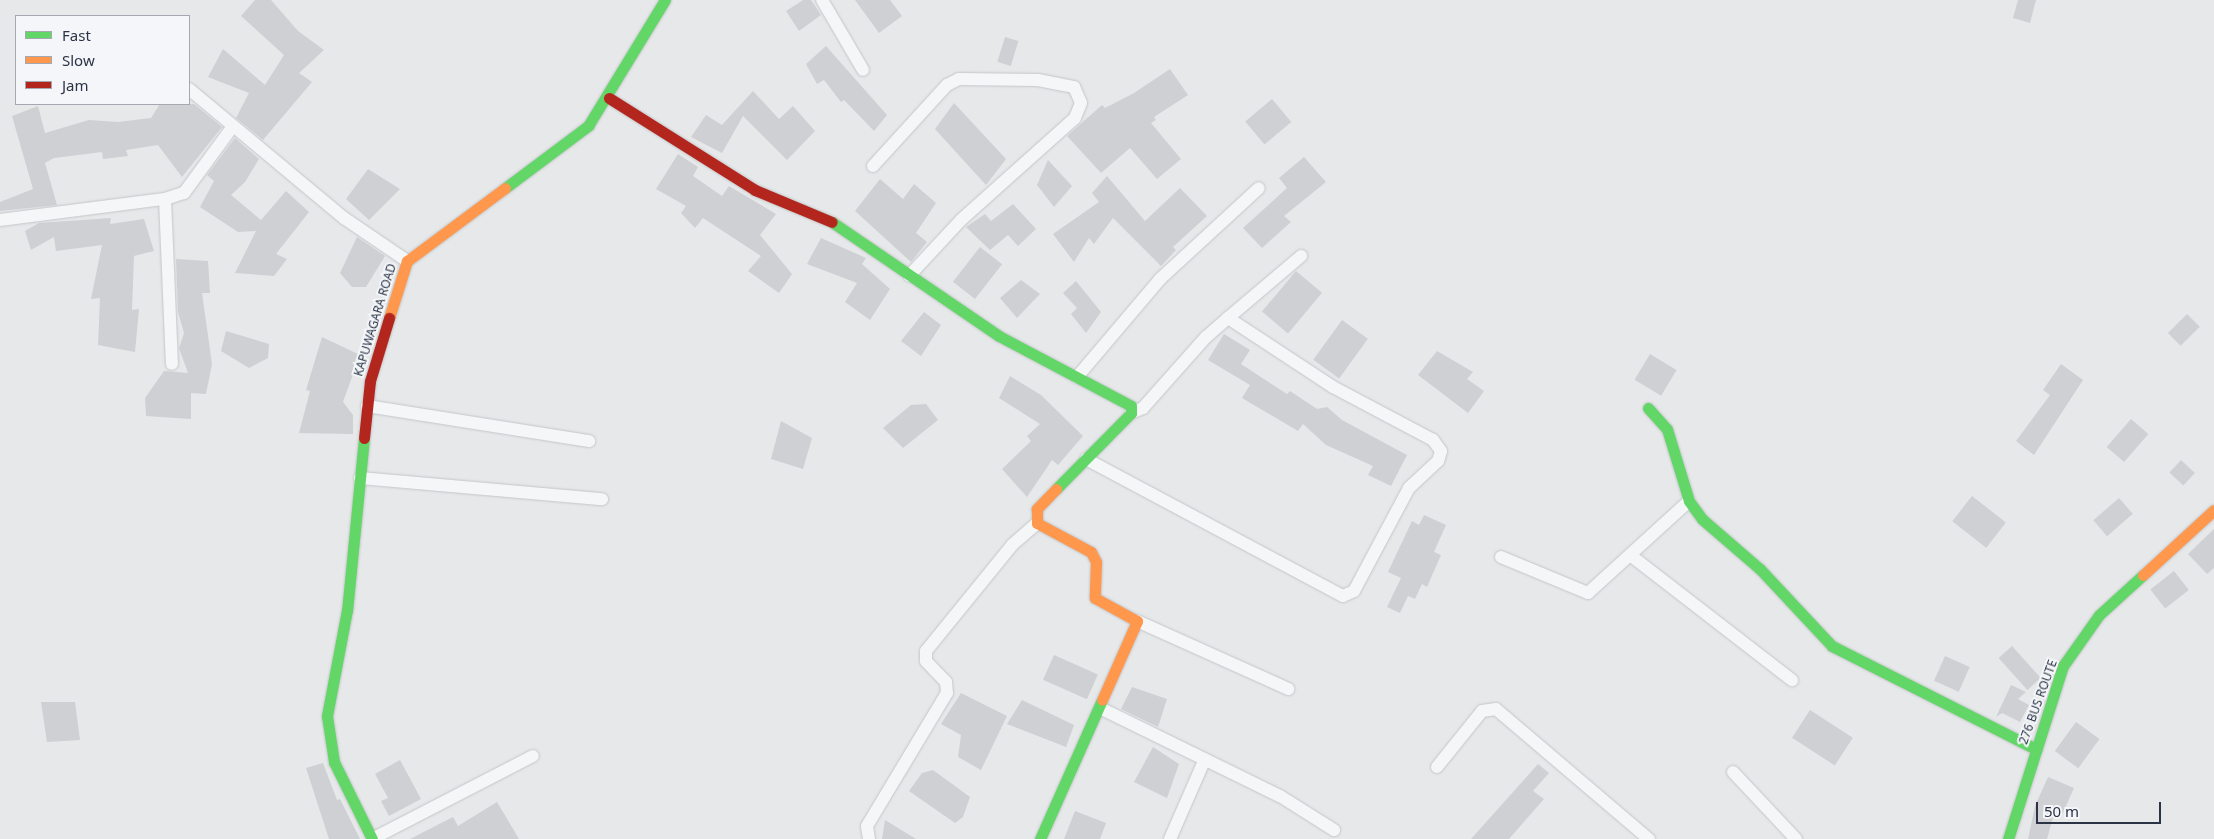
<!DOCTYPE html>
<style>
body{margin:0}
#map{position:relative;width:2214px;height:839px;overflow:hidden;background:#e6e8ea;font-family:"Noto Sans",sans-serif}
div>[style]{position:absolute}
.building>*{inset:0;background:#ced0d3;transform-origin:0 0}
.roads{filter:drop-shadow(0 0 1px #c4c6c8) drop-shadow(0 0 1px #c4c6c8)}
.street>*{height:12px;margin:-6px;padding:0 6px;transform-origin:6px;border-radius:6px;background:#f5f6f7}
.fast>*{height:11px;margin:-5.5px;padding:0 5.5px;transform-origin:5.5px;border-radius:5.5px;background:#63d668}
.slow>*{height:11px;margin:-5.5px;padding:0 5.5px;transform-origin:5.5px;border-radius:5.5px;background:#ff974d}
.jam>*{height:11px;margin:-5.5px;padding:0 5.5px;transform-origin:5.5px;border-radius:5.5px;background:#b3261e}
span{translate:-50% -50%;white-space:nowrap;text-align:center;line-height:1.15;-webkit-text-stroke:4px #f4f6f9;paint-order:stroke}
.street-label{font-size:12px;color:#2b3445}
.legend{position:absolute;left:15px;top:15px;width:175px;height:90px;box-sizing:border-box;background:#f4f6f9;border:1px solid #a4a8b1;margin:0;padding:6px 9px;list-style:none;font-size:15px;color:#2b3445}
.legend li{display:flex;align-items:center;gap:10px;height:25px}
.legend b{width:25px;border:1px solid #a4a8b1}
.scale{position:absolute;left:2036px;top:802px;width:125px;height:22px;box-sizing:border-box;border:2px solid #2b3445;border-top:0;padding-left:6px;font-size:15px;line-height:18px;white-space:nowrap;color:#2b3445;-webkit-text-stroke:4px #f4f6f9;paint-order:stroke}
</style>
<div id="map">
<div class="building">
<i style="clip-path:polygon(255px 0,271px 0,298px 31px,324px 50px,299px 73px,312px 82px,263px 140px,236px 118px,249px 93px,208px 77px,223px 49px,265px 85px,284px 55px,241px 16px)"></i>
<i style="clip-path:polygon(803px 0,811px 0,821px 15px,799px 31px,786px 11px)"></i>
<i style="clip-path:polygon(855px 0,890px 0,902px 16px,879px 33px)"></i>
<i style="clip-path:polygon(2018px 0,2036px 0,2030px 23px,2013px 18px)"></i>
<i style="left:1005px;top:37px;width:14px;height:26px;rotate:17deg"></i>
<i style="clip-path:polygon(826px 46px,887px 115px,874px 131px,844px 100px,841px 102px,824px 80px,817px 84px,806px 64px)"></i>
<i style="clip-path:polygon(1170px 69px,1188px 95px,1154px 117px,1156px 120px,1151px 123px,1181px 159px,1157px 179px,1130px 148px,1101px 173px,1067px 136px,1102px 105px,1105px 108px,1134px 93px)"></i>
<i style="clip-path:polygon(753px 91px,779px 119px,793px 106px,815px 131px,787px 160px,743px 116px,722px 153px,691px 137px,706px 115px,722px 125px)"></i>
<i style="left:1272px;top:99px;width:30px;height:35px;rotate:50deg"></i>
<i style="clip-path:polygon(954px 103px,1006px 159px,986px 185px,935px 129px)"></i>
<i style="clip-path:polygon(160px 104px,194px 104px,222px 127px,182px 177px,158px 145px,126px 150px,128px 156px,103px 159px,102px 152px,54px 158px,45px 163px,57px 205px,0 211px,0 202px,33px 189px,12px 116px,38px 106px,45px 133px,89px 120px,118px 122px,151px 118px)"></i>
<i style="clip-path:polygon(235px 138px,259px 159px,245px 182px,231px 195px,261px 220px,286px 191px,309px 212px,276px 254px,287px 259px,274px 276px,235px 273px,256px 231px,238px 232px,200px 207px,214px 181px,207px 175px)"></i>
<i style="clip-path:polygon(678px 154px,698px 167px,693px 176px,722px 196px,729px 186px,776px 214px,760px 235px,792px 274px,779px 293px,748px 271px,761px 256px,703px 218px,695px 228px,681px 213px,686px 206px,656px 189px)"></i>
<i style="clip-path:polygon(1304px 157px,1326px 182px,1284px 216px,1291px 222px,1262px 248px,1243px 228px,1287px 188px,1279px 178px)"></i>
<i style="clip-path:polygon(1048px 160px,1072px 186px,1054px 207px,1037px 185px)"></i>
<i style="clip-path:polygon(368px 169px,400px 189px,369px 220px,346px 199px)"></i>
<i style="clip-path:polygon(1107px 176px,1145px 221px,1180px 188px,1207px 216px,1173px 247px,1176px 250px,1161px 266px,1113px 218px,1094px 244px,1089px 238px,1074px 262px,1053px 234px,1099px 202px,1092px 193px)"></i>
<i style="clip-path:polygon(880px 179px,903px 199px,914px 184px,936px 203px,916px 233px,927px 242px,911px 262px,855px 211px)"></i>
<i style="clip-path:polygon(1013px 204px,1036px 229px,1018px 246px,1008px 235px,990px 250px,966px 227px,985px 214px,991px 221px)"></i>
<i style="clip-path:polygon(111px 218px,110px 224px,144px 219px,154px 251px,134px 256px,132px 310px,139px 309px,135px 352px,98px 345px,100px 298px,91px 299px,102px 245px,56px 251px,54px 237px,31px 250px,25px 231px,39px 223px)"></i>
<i style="clip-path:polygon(357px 237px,385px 256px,366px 287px,352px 287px,340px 273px)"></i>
<i style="clip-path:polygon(821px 238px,866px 258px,862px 264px,890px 289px,870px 320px,845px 302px,857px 283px,807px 264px)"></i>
<i style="left:980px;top:247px;width:28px;height:44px;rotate:38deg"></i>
<i style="clip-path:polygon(176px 259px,208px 261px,210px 293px,202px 293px,212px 364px,206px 394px,191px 393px,191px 419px,146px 416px,145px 398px,164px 371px,188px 373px,179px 348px,184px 333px,178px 312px)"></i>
<i style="left:1296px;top:271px;width:34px;height:53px;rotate:40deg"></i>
<i style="clip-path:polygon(1021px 280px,1040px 294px,1017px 318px,1000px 298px)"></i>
<i style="clip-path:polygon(1076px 281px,1101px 312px,1086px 333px,1071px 314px,1077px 308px,1063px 293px)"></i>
<i style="clip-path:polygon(924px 312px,941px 325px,921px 356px,901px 341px)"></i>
<i style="left:2187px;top:314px;width:18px;height:27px;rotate:45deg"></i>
<i style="left:1342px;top:320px;width:32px;height:49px;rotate:36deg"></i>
<i style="clip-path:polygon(226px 331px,269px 344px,268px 358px,249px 368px,221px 351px)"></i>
<i style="clip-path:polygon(1224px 334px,1250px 350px,1241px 364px,1287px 394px,1290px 391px,1317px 409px,1327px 407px,1342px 420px,1407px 455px,1391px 486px,1368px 475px,1373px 466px,1326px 445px,1303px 424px,1298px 431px,1242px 398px,1250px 385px,1208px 360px)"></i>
<i style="clip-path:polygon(322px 337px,360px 355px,343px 402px,353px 415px,353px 434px,299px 433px,310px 391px,306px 390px)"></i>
<i style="clip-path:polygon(1437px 351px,1473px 372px,1467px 379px,1484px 391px,1468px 413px,1418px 375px)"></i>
<i style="left:1650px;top:354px;width:31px;height:30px;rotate:31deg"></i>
<i style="clip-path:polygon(2061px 364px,2083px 380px,2034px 455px,2016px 441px,2050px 395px,2043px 390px)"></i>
<i style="clip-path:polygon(1010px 376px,1041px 395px,1083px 436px,1058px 465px,1052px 460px,1027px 497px,1002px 469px,1031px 441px,1027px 436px,1040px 424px,999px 398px)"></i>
<i style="clip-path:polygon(926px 404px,938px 420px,903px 448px,883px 428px,911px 405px)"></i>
<i style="left:2131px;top:419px;width:23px;height:37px;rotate:41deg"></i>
<i style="clip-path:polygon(781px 421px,812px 438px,803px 469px,771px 459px)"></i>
<i style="left:2181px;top:460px;width:19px;height:17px;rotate:43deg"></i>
<i style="left:1972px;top:496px;width:43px;height:32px;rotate:38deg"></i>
<i style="left:2119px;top:498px;width:21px;height:34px;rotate:49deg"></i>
<i style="clip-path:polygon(1424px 515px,1446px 525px,1434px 552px,1441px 555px,1427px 587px,1422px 584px,1415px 599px,1408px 596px,1400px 613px,1387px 607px,1401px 578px,1388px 572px,1412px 521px,1419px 525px)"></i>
<i style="clip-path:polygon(2214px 529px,2214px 568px,2207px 574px,2188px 554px)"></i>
<i style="left:2174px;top:571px;width:24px;height:30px;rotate:52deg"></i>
<i style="left:2012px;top:646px;width:43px;height:18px;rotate:48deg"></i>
<i style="left:1054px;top:655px;width:48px;height:27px;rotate:24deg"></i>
<i style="left:1945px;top:656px;width:27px;height:27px;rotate:24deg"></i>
<i style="clip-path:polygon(2011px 685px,2026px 692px,2018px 699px,2029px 705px,2020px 722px,2002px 713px,1996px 717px)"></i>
<i style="clip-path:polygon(1132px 687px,1167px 699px,1158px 727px,1121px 709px)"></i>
<i style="clip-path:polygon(961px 693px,1007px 716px,981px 770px,958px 757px,961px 735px,941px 724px)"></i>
<i style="clip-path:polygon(1022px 700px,1074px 725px,1066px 747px,1007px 724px)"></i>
<i style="clip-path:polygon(41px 702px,75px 702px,80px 740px,47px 742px)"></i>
<i style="left:1810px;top:710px;width:51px;height:33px;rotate:33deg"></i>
<i style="left:2076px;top:722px;width:29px;height:36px;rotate:36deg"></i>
<i style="clip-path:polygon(1153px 747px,1179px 764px,1167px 798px,1134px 782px)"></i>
<i style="clip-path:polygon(400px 760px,421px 799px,389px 816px,381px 801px,388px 798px,375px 774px)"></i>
<i style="clip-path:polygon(323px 763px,337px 800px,340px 799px,360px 839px,329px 839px,306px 768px)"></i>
<i style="clip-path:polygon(1538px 764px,1549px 773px,1533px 791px,1544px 799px,1509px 839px,1471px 839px)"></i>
<i style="clip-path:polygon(933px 770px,970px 797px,963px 817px,955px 823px,909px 791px,922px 773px)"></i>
<i style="clip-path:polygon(2048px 777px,2074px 788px,2061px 817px,2054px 814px,2047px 839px,2028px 839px,2035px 806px)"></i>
<i style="clip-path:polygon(497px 802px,519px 839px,410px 839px,453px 817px,458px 826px)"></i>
<i style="clip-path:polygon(1075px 811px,1106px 823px,1100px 839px,1064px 839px)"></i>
<i style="clip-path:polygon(885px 820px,916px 839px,882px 839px)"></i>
</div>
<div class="roads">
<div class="street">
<i style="left:822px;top:0;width:81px;rotate:59.6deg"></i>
<i style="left:189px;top:89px;width:202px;rotate:39.8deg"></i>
<i style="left:344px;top:218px;width:76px;rotate:34.3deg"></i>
<i style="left:873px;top:166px;width:110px;rotate:-47.6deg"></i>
<i style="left:947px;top:85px;width:13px;rotate:-27deg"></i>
<i style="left:959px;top:79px;width:79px;rotate:0.7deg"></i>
<i style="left:1038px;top:80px;width:37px;rotate:11deg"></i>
<i style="left:1074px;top:87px;width:17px;rotate:66deg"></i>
<i style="left:1081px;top:103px;width:16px;rotate:112deg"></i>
<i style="left:1075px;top:118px;width:153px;rotate:138.2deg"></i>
<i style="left:961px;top:220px;width:76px;rotate:132.9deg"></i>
<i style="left:165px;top:199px;width:165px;rotate:87.6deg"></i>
<i style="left:0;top:220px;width:166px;rotate:-7.3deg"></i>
<i style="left:165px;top:199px;width:20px;rotate:-18deg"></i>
<i style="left:184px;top:193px;width:83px;rotate:-53.8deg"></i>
<i style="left:1228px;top:318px;width:96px;rotate:-40.3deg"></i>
<i style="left:1077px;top:377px;width:128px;rotate:-49.7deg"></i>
<i style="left:1160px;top:279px;width:134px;rotate:-42.6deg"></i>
<i style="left:367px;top:406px;width:225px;rotate:9deg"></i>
<i style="left:1086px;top:459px;width:291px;rotate:28.1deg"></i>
<i style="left:1343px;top:596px;width:12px;rotate:-24deg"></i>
<i style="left:1354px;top:591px;width:117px;rotate:-61.9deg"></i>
<i style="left:1409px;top:488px;width:40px;rotate:-43deg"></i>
<i style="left:1438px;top:461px;width:10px;rotate:-73deg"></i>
<i style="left:1441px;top:451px;width:14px;rotate:-126deg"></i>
<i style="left:1433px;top:440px;width:113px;rotate:-152.1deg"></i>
<i style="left:1333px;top:387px;width:126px;rotate:-146.7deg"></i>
<i style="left:1228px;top:318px;width:29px;rotate:139deg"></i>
<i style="left:1206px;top:337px;width:95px;rotate:131.6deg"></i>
<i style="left:1143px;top:408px;width:13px;rotate:157deg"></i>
<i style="left:360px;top:478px;width:243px;rotate:5deg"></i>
<i style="left:1630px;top:555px;width:205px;rotate:37.7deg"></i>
<i style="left:1501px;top:557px;width:94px;rotate:22.5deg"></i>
<i style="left:1588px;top:593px;width:137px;rotate:-42.3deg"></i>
<i style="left:1137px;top:621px;width:166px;rotate:24.2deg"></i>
<i style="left:1100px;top:708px;width:200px;rotate:26.1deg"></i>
<i style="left:1280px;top:796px;width:64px;rotate:32.2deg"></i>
<i style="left:1437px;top:767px;width:72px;rotate:-51.2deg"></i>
<i style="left:1482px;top:711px;width:14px;rotate:-8deg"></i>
<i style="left:1496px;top:709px;width:201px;rotate:40.4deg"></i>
<i style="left:1733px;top:772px;width:92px;rotate:46.8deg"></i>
<i style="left:372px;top:839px;width:181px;rotate:-27.3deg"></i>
<i style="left:869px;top:839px;width:13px;rotate:-99deg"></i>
<i style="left:867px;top:826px;width:155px;rotate:-59deg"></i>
<i style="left:947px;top:693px;width:11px;rotate:-95deg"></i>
<i style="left:946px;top:682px;width:29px;rotate:-134deg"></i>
<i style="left:926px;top:661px;width:10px;rotate:-90deg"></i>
<i style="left:926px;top:651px;width:136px;rotate:-50.9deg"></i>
<i style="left:1012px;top:545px;width:33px;rotate:-41deg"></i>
<i style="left:1170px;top:839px;width:87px;rotate:-66.4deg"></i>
</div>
<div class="fast">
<i style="left:505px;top:188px;width:104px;rotate:-36.8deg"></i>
<i style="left:588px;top:126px;width:148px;rotate:-58.6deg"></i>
<i style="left:832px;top:222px;width:202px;rotate:34.3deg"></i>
<i style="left:999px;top:336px;width:149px;rotate:27.9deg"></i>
<i style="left:1131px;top:406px;width:7px;rotate:90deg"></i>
<i style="left:1131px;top:413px;width:107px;rotate:134.6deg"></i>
<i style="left:1648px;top:408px;width:28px;rotate:48deg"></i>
<i style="left:1667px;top:429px;width:75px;rotate:73deg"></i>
<i style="left:1689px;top:501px;width:22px;rotate:54deg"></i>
<i style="left:1702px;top:519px;width:77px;rotate:40.8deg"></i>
<i style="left:1760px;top:569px;width:105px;rotate:46.9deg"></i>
<i style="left:1832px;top:646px;width:229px;rotate:26.8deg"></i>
<i style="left:364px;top:438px;width:173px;rotate:95.6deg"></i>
<i style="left:347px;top:610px;width:108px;rotate:100.7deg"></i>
<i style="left:327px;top:716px;width:47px;rotate:81.3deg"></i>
<i style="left:334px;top:762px;width:86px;rotate:63.7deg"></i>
<i style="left:1040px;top:839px;width:152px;rotate:-66deg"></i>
<i style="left:2008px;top:839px;width:182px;rotate:-72.4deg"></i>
<i style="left:2063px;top:666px;width:62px;rotate:-54.8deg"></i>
<i style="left:2099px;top:615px;width:59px;rotate:-42.3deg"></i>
</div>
<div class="slow">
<i style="left:389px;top:318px;width:60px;rotate:-72.5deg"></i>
<i style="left:407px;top:261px;width:122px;rotate:-36.7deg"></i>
<i style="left:1056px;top:489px;width:28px;rotate:134deg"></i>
<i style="left:1037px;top:509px;width:14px;rotate:90deg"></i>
<i style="left:1037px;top:523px;width:61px;rotate:28.2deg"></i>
<i style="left:1091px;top:552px;width:11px;rotate:63deg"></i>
<i style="left:1096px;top:562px;width:36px;rotate:92deg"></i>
<i style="left:1095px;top:598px;width:48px;rotate:28.7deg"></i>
<i style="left:1137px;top:621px;width:86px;rotate:113.9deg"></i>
<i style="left:2143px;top:575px;width:96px;rotate:-42.5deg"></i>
</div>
<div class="jam">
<i style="left:609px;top:98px;width:173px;rotate:32.2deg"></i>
<i style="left:755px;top:190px;width:83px;rotate:22.6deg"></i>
<i style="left:364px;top:438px;width:57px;rotate:-84deg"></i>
<i style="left:370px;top:381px;width:66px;rotate:-73.2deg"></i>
</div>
</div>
<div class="street-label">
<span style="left:375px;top:320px;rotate:-73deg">KAPUWAGARA ROAD</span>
<span style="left:2038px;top:702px;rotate:-70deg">276 BUS ROUTE</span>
</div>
<ul class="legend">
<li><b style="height:6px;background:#63d668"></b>Fast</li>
<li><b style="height:6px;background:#ff974d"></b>Slow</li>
<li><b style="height:6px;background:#b3261e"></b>Jam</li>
</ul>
<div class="scale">50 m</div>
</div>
